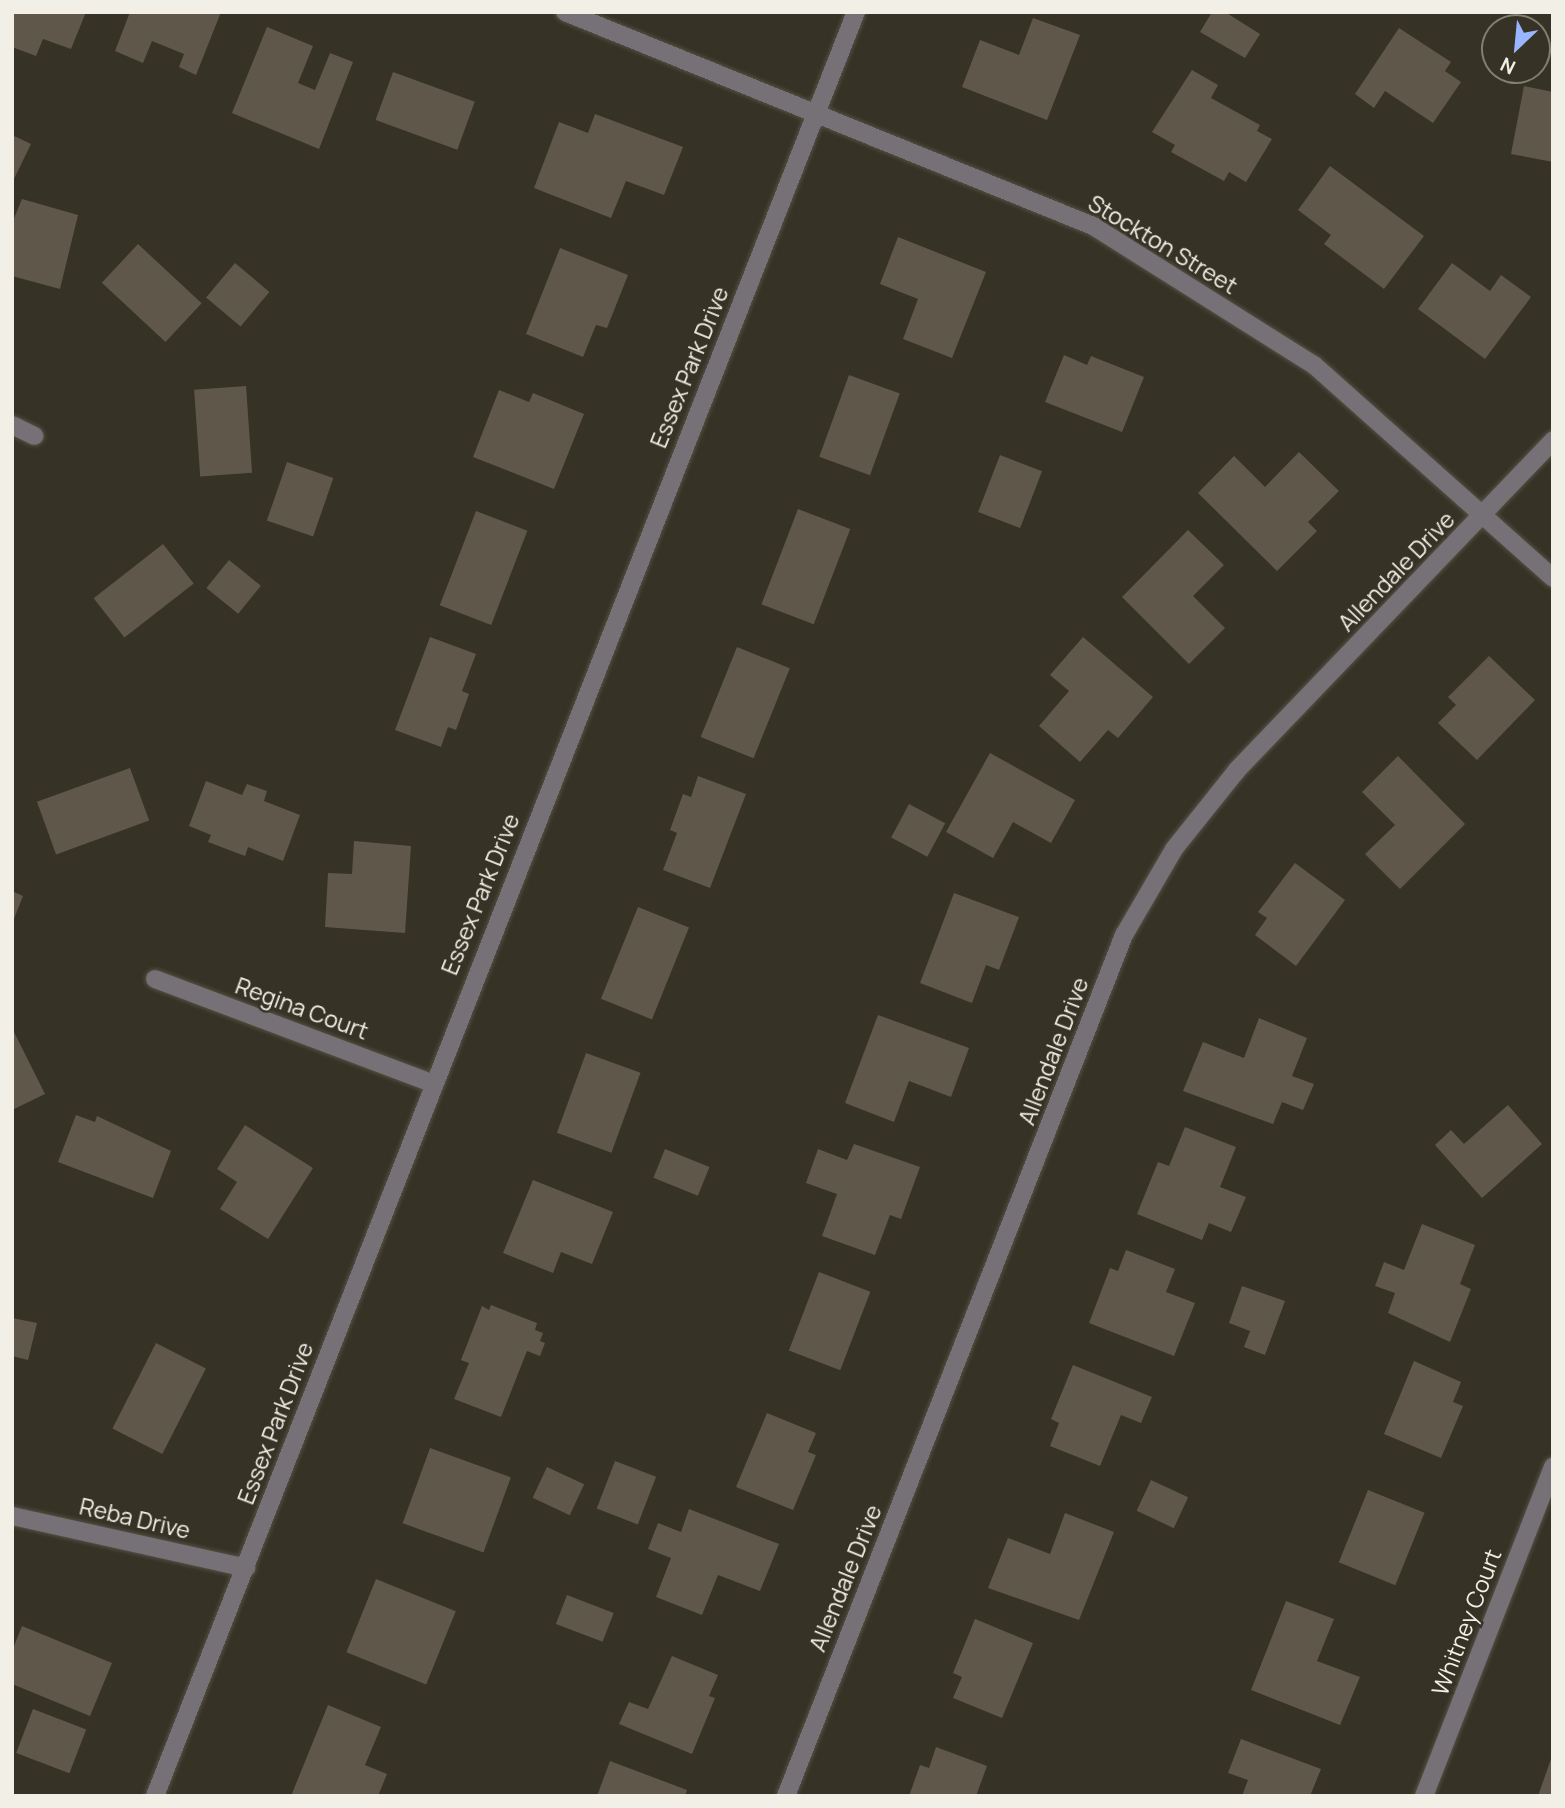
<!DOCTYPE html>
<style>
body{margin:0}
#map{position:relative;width:1565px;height:1808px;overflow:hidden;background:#363225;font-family:Manrope,sans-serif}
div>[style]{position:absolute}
.building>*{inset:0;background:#60574b;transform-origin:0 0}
.roads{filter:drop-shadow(0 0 2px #545044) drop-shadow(0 0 2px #545044)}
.street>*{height:18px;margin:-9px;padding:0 9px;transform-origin:9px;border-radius:9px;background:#767177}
span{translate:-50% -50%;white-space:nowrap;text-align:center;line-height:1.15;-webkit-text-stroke:5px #363225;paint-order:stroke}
.street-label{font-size:23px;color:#f1efe6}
.frame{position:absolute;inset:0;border:14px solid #f1efe6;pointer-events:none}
.north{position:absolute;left:1481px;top:14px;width:70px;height:70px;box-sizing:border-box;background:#363225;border:2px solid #817e72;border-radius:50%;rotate:206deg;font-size:19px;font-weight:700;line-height:28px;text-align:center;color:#f1efe6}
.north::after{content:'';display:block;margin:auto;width:24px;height:32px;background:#99b5fd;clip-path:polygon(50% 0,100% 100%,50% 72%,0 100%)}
</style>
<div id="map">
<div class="building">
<i style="clip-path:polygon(12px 12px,86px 12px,71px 49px,43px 39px,36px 56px,12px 47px)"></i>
<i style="clip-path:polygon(130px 12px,221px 12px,196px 75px,179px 67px,184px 54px,152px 41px,143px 63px,115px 51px)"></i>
<i style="clip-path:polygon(1212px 12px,1225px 12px,1260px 34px,1245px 58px,1200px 32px)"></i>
<i style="clip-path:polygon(1033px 18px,1080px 35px,1047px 120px,962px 87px,980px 40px,1019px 55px)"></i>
<i style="clip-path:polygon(267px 27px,313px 46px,298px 83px,315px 90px,330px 53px,353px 62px,319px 149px,232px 113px)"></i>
<i style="clip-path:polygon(1399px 28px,1451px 62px,1445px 71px,1461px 82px,1433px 123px,1385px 91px,1374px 108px,1355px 94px)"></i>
<i style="clip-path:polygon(1192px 70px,1218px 85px,1211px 98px,1260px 125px,1257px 131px,1272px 139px,1246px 182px,1229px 172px,1224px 181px,1171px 152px,1175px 145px,1152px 132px)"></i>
<i style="left:393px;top:72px;width:87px;height:51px;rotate:20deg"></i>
<i style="clip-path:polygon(1524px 86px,1553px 92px,1553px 162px,1511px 154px)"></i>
<i style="clip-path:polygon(595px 114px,683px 147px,664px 195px,626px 181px,611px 218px,534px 188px,559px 122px,588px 133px)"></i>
<i style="clip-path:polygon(12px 135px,31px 144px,12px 183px)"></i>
<i style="clip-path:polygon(1330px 166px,1424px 236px,1384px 289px,1324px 244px,1331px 235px,1298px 210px)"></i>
<i style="clip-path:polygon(22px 199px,78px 215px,60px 289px,12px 276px,12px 223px)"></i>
<i style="clip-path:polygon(898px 237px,986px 272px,952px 358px,903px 339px,918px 299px,880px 284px)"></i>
<i style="left:138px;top:244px;width:87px;height:53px;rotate:43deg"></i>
<i style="clip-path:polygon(560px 248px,628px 275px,607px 328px,596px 325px,583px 357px,526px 334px)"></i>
<i style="left:235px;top:263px;width:45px;height:45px;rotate:40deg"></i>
<i style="clip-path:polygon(1452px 263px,1490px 291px,1501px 275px,1531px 297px,1485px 359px,1418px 309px)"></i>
<i style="clip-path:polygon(1064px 355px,1087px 365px,1091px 356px,1144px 377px,1122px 432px,1045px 402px)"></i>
<i style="left:849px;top:375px;width:54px;height:87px;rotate:20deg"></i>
<i style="left:246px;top:386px;width:87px;height:52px;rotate:86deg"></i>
<i style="clip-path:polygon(499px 390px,529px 402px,533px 393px,584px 414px,554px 489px,473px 457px)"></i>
<i style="clip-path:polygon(1299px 452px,1339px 491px,1308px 522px,1317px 531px,1277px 571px,1198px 493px,1234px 456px,1265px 487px)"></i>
<i style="left:1000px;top:455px;width:45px;height:61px;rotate:21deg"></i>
<i style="left:287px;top:462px;width:49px;height:62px;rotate:19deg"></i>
<i style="left:798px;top:509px;width:56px;height:102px;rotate:21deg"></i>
<i style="left:476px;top:511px;width:55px;height:101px;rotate:21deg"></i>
<i style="clip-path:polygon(1188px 530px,1224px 565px,1193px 596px,1225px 628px,1189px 664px,1122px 597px)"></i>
<i style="left:163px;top:544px;width:50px;height:88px;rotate:52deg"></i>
<i style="left:229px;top:560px;width:41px;height:36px;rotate:39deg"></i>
<i style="clip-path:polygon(430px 637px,476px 654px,462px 691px,469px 694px,456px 730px,448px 727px,441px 747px,395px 730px)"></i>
<i style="clip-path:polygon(1083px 637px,1153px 697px,1118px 738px,1108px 730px,1080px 762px,1039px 726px,1069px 691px,1050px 675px)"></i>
<i style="left:737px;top:647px;width:57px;height:97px;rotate:22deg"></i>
<i style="clip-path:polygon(1489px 656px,1535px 700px,1477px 760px,1438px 723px,1456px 705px,1448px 697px)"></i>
<i style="clip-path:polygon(990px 753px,1075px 800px,1051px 843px,1013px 822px,993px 858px,946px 832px)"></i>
<i style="clip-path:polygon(1398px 756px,1465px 824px,1400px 889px,1365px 854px,1395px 825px,1362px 792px)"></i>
<i style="left:130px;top:768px;width:56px;height:99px;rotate:70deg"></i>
<i style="clip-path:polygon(698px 776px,746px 794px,710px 888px,663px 870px,677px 833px,670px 830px,683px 794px,691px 797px)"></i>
<i style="clip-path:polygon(206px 781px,242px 795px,247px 784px,267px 791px,264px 801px,300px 815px,283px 861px,248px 847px,245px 856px,208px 842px,211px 835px,189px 826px)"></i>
<i style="left:909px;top:804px;width:41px;height:38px;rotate:28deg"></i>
<i style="clip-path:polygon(354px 841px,411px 846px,405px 933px,325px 927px,328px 873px,352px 874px)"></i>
<i style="clip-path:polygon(1295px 863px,1345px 900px,1296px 966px,1255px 935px,1267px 918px,1258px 912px)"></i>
<i style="clip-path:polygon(12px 891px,23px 896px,12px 924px)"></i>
<i style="clip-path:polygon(954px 893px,1019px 917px,999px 970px,986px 965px,972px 1003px,920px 983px)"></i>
<i style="left:638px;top:907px;width:55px;height:99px;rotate:22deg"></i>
<i style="clip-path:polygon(878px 1015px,969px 1048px,951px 1097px,909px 1081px,894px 1122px,845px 1103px)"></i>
<i style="clip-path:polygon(1259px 1018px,1307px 1038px,1292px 1076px,1314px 1084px,1303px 1110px,1282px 1102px,1273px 1124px,1183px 1091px,1203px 1042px,1244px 1058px)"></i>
<i style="clip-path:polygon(12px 1028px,45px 1094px,12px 1110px)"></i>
<i style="left:586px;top:1053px;width:58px;height:85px;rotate:20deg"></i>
<i style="clip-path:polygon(1508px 1105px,1542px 1144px,1482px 1198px,1435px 1145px,1451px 1130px,1464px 1144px)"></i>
<i style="clip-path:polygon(76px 1115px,95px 1122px,97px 1116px,171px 1151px,153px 1198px,58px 1162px)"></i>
<i style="clip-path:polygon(245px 1125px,313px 1168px,268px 1239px,220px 1209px,237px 1182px,217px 1169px)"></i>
<i style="clip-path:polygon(1185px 1127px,1236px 1147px,1220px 1187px,1246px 1197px,1231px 1232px,1209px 1223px,1202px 1240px,1137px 1214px,1158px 1162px,1169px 1166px)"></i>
<i style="clip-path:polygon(854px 1144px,920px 1167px,901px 1219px,890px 1215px,875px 1255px,822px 1236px,837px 1194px,806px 1183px,818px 1149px,847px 1160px)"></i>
<i style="left:665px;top:1149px;width:48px;height:31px;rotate:22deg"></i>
<i style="clip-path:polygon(533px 1180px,613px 1212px,592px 1264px,561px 1252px,553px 1273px,503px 1253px)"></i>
<i style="clip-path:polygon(1422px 1224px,1475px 1245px,1460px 1284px,1471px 1289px,1450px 1342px,1388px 1313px,1395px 1293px,1375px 1286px,1384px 1262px,1404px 1270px)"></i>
<i style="clip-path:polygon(1126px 1250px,1175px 1269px,1166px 1292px,1195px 1303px,1174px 1356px,1089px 1323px,1110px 1268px,1118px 1271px)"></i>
<i style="left:819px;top:1272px;width:55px;height:84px;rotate:21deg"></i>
<i style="clip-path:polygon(1242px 1286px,1285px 1301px,1265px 1355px,1244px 1347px,1250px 1331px,1229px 1323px)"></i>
<i style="clip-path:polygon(491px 1305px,537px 1323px,535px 1330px,543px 1333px,540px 1341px,545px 1343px,540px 1356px,527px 1351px,501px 1417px,454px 1399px,469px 1363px,461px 1360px,482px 1306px,489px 1310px)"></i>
<i style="clip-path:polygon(12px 1318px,37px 1323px,28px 1360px,12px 1356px)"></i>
<i style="left:156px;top:1343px;width:56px;height:96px;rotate:27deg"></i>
<i style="clip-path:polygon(1414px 1361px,1461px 1382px,1453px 1402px,1463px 1406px,1441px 1458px,1384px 1434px)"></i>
<i style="clip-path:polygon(1073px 1365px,1152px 1397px,1141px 1423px,1121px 1415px,1100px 1466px,1050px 1446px,1059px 1423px,1051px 1419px)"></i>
<i style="clip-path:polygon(767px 1413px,816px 1433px,808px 1452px,816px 1455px,793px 1510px,736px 1487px)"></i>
<i style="left:430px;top:1448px;width:86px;height:80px;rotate:20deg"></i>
<i style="left:615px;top:1461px;width:44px;height:51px;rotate:21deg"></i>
<i style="left:547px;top:1467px;width:41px;height:34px;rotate:25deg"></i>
<i style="left:1151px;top:1480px;width:41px;height:34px;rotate:25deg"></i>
<i style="left:1368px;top:1490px;width:61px;height:78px;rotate:22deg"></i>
<i style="clip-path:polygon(689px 1509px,779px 1544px,760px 1591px,718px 1575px,702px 1615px,656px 1597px,671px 1558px,648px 1549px,658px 1523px,681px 1532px)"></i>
<i style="clip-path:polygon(1065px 1513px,1114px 1532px,1079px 1620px,988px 1588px,1008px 1538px,1050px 1554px)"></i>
<i style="left:376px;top:1579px;width:86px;height:79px;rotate:22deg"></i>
<i style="left:567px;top:1595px;width:50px;height:31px;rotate:21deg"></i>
<i style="clip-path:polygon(1286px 1601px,1334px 1619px,1317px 1661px,1360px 1677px,1340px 1725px,1251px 1690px)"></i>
<i style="clip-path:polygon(975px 1619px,1033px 1643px,1002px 1718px,953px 1698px,962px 1677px,953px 1673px)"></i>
<i style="clip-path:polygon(22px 1626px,112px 1663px,90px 1716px,12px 1684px,12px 1651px)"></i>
<i style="clip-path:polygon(672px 1656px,718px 1675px,709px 1696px,715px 1698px,692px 1754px,619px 1724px,629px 1702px,648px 1709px)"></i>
<i style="clip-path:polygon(328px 1705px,381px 1727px,365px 1765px,387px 1774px,378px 1796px,291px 1796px)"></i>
<i style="left:33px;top:1709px;width:57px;height:47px;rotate:21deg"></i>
<i style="clip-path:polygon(1241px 1739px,1321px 1769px,1310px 1796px,1242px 1796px,1248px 1780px,1228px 1773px)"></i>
<i style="clip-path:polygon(936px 1747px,987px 1766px,976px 1796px,909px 1796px,920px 1765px,929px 1768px)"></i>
<i style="clip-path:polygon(1552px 1756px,1553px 1796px,1538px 1796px)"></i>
<i style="clip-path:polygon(610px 1761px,687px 1790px,685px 1796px,597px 1796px)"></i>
</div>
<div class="roads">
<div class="street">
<i style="left:565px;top:12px;width:570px;rotate:22.06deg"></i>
<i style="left:1093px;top:226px;width:261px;rotate:32.2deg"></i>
<i style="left:1314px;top:365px;width:320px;rotate:41.7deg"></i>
<i style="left:12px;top:425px;width:25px;rotate:26deg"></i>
<i style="left:155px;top:979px;width:296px;rotate:20.6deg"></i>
<i style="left:12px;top:1516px;width:240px;rotate:12.5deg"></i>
<i style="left:155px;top:1796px;width:1917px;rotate:-68.55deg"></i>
<i style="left:786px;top:1796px;width:925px;rotate:-68.57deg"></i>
<i style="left:1124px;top:935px;width:99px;rotate:-59.8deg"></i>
<i style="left:1174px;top:849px;width:101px;rotate:-51.4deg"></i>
<i style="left:1237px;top:770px;width:457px;rotate:-46.2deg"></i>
<i style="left:1424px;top:1796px;width:354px;rotate:-68.6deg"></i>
</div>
</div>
<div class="street-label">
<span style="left:1163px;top:244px;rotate:31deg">Stockton Street</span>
<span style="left:689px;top:367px;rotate:-68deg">Essex Park Drive</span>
<span style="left:1396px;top:571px;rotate:-46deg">Allendale Drive</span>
<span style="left:480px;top:894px;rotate:-68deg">Essex Park Drive</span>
<span style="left:302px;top:1008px;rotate:20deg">Regina Court</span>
<span style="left:1053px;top:1051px;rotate:-69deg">Allendale Drive</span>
<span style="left:275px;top:1423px;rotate:-69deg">Essex Park Drive</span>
<span style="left:135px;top:1518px;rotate:13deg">Reba Drive</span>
<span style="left:845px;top:1578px;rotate:-68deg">Allendale Drive</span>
<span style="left:1466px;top:1622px;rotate:-69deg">Whitney Court</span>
</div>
<div class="frame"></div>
<div class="north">N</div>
</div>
